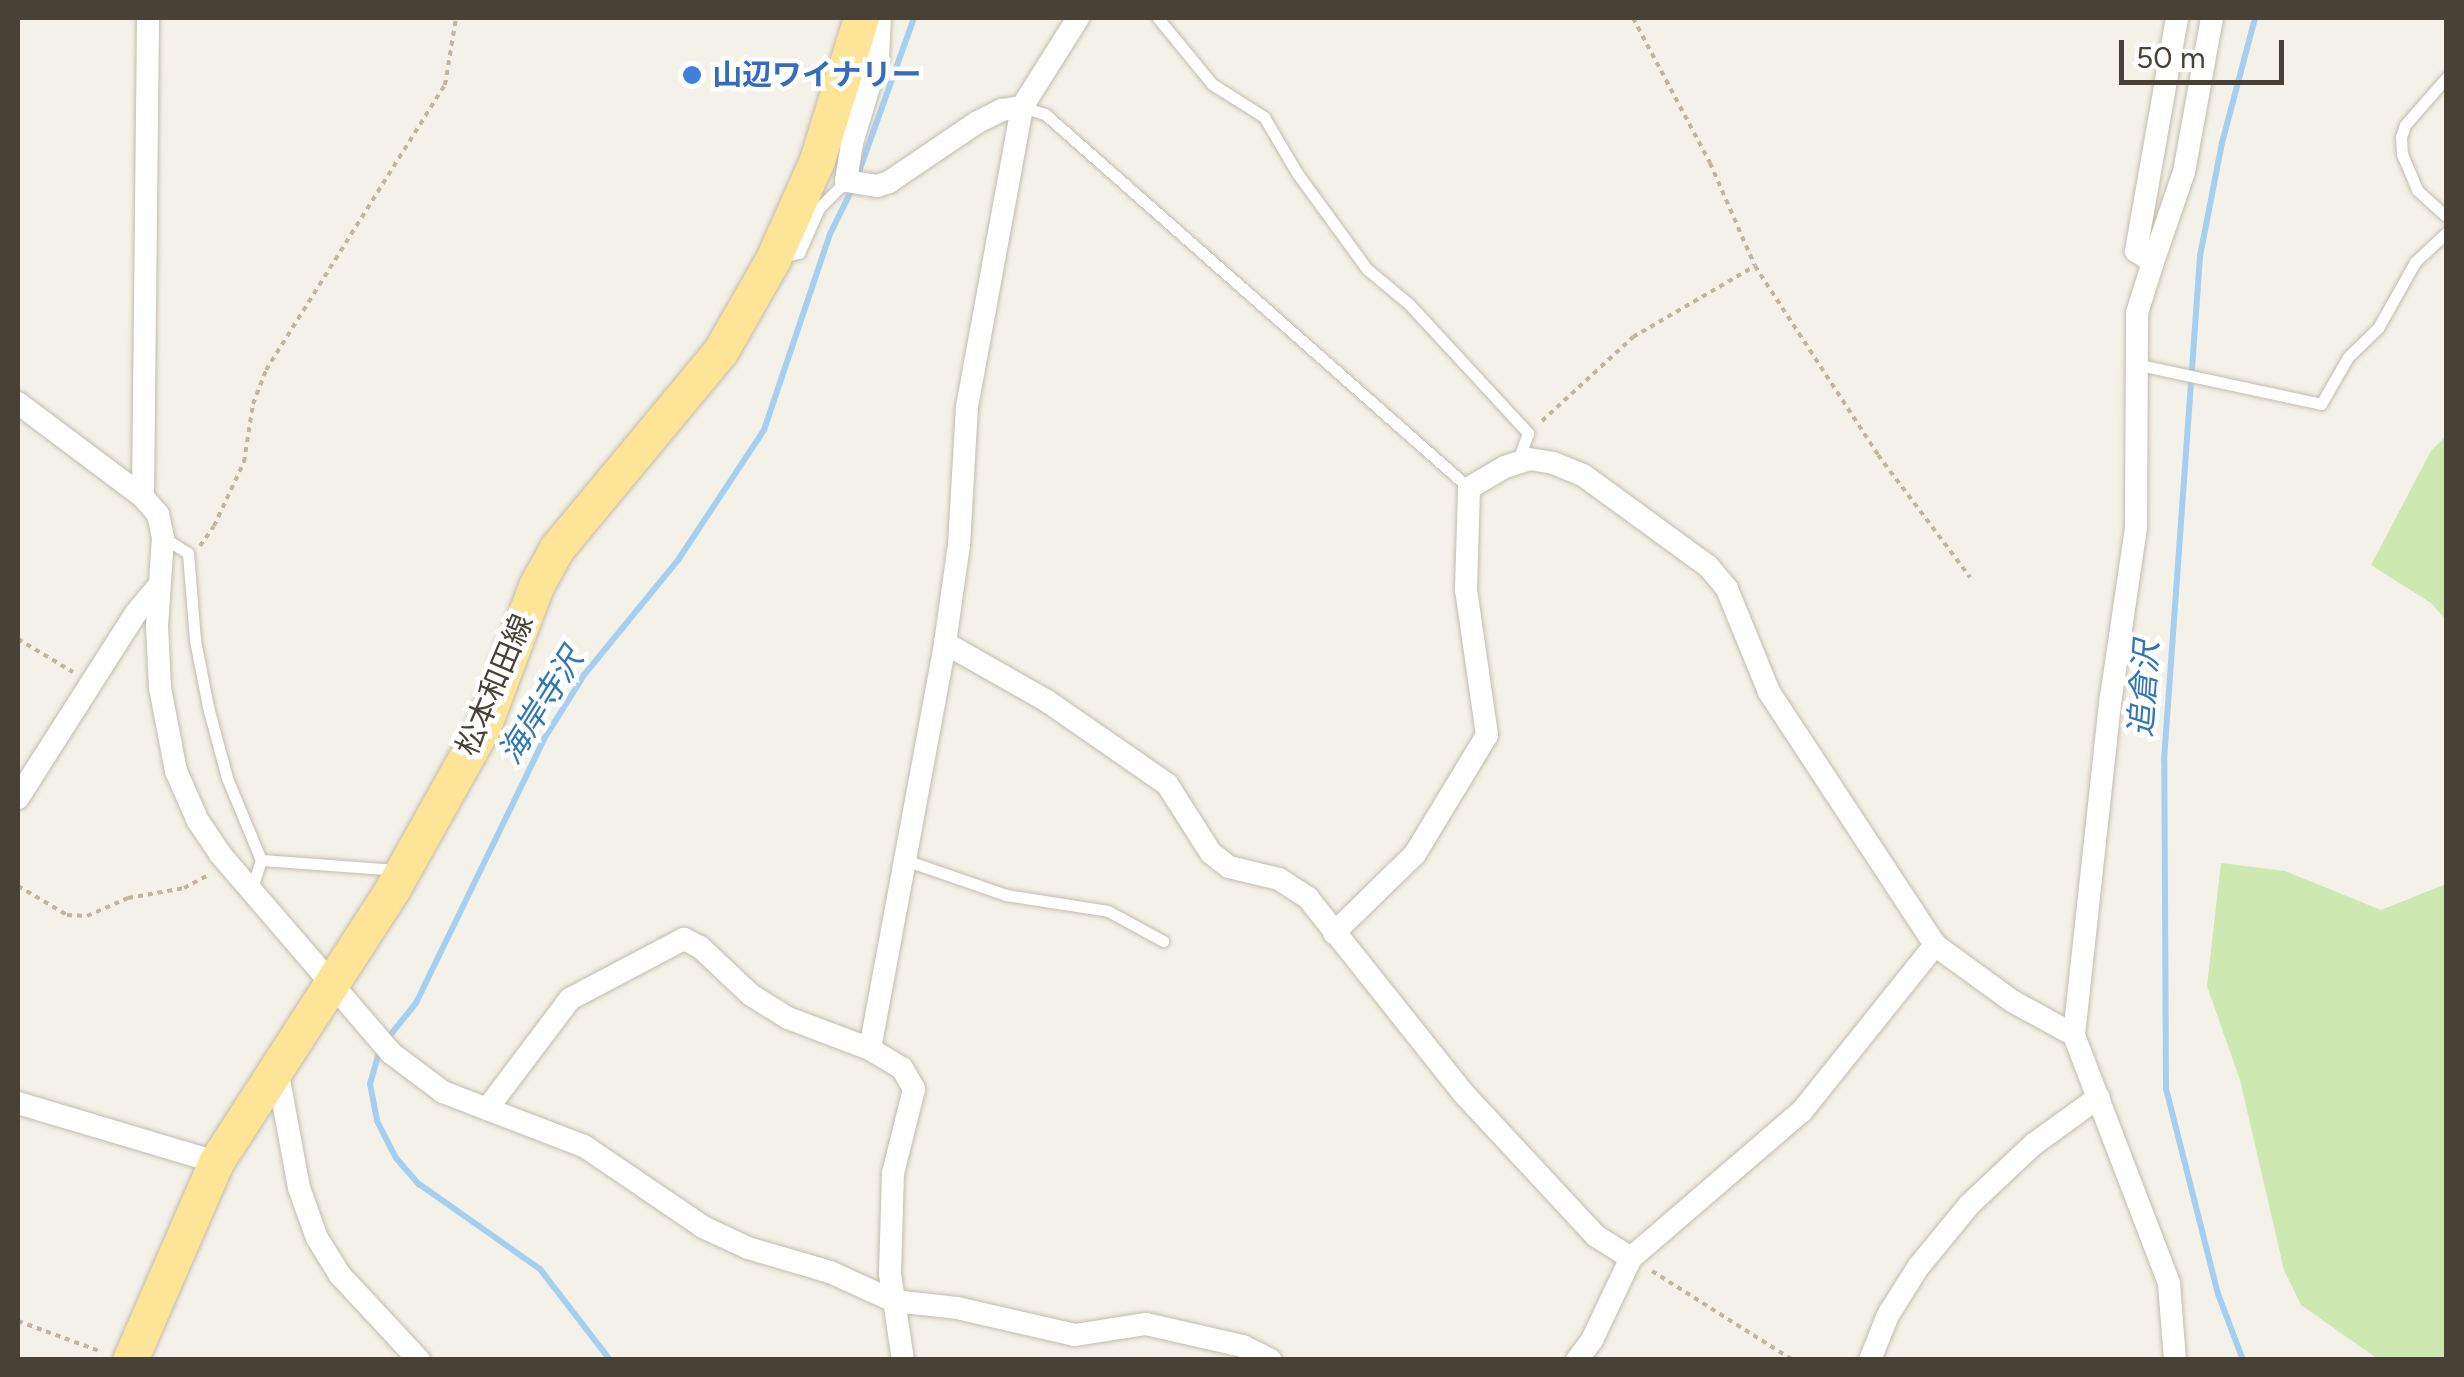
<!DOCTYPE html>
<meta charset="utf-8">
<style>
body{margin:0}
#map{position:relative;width:2464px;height:1377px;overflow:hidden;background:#f4f1e8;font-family:Figtree,"Noto Sans JP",sans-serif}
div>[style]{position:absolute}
.green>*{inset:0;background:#cde8b1}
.stream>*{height:6px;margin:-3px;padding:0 3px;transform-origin:3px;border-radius:3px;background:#a5cff0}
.path>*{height:4px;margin-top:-2px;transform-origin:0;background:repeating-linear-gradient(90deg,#c1b59c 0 5px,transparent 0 10px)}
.roads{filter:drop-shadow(0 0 2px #c2bcad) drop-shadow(0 0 2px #c2bcad)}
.lane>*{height:11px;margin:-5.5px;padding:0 5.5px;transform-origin:5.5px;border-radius:5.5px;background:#fff}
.street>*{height:22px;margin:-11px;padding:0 11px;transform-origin:11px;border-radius:11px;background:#fff}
.primary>*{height:35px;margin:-17.5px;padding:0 17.5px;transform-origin:17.5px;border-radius:17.5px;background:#fee497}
.dots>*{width:28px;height:28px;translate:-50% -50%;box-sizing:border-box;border:5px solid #fff;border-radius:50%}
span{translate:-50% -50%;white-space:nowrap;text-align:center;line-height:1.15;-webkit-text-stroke:9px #fff;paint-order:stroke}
.shop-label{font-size:30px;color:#366cbe;font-weight:700}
.left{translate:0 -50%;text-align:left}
.street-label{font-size:30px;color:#474136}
.water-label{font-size:32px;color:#3077b3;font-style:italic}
.frame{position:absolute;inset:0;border:20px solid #474136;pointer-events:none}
.scale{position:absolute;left:2119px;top:40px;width:165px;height:45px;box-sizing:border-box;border:5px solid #474136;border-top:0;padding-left:12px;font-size:30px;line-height:35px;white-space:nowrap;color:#474136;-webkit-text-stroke:8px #fff;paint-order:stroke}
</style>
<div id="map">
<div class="green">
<i style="clip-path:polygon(2446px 436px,2446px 620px,2431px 603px,2371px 565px,2431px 451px)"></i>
<i style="clip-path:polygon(2221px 863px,2285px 871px,2381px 910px,2446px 884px,2446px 1359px,2378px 1359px,2301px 1305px,2284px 1270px,2240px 1080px,2207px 986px)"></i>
</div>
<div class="stream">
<i style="left:857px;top:177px;width:169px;rotate:-70.3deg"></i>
<i style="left:387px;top:1039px;width:46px;rotate:-51.1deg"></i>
<i style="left:416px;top:1003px;width:293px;rotate:-64.1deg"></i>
<i style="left:544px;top:739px;width:75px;rotate:-58deg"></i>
<i style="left:584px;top:675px;width:149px;rotate:-50.7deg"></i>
<i style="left:678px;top:560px;width:156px;rotate:-56.5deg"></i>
<i style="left:764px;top:430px;width:207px;rotate:-71.4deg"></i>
<i style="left:830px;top:234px;width:50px;rotate:-63.9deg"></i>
<i style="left:380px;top:1049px;width:36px;rotate:106deg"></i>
<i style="left:370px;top:1084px;width:38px;rotate:79deg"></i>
<i style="left:377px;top:1121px;width:42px;rotate:62.8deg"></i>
<i style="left:396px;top:1158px;width:35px;rotate:49deg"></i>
<i style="left:419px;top:1184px;width:148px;rotate:35.1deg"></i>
<i style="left:540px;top:1269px;width:115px;rotate:52.4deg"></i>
<i style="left:2243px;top:1360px;width:71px;rotate:-110.7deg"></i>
<i style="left:2218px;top:1294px;width:211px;rotate:-104.2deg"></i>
<i style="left:2166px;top:1089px;width:329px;rotate:-90.3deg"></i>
<i style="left:2164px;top:760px;width:505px;rotate:-85.91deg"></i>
<i style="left:2200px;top:256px;width:115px;rotate:-79deg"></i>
<i style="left:2222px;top:143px;width:129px;rotate:-75.2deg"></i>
</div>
<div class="path">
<i style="left:1633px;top:18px;width:164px;rotate:62deg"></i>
<i style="left:1710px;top:163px;width:112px;rotate:66.4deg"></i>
<i style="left:1755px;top:266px;width:225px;rotate:56.9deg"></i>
<i style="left:1878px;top:455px;width:153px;rotate:53deg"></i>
<i style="left:1542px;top:421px;width:124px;rotate:-42.7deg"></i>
<i style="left:1633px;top:337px;width:141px;rotate:-30.2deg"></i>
<i style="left:200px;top:546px;width:24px;rotate:-55deg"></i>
<i style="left:214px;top:526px;width:71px;rotate:-64.9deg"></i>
<i style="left:244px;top:462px;width:59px;rotate:-81.2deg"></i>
<i style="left:253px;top:404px;width:36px;rotate:-69deg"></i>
<i style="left:266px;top:370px;width:337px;rotate:-57.9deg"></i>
<i style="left:445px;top:85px;width:68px;rotate:-80.7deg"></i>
<i style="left:18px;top:639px;width:64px;rotate:31deg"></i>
<i style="left:18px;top:886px;width:57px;rotate:30.6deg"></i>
<i style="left:67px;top:915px;width:20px;rotate:3deg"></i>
<i style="left:87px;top:916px;width:45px;rotate:-23.7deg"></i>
<i style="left:128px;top:898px;width:57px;rotate:-10.1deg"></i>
<i style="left:184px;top:888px;width:27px;rotate:-28deg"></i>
<i style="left:1652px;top:1271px;width:167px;rotate:32.3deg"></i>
<i style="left:18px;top:1321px;width:90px;rotate:20.3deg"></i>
</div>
<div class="roads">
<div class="lane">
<i style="left:1158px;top:18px;width:85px;rotate:50.7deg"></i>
<i style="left:1212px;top:84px;width:62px;rotate:32.4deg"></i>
<i style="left:1264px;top:117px;width:65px;rotate:59.5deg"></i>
<i style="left:1297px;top:173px;width:119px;rotate:53.9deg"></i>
<i style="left:1367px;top:269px;width:55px;rotate:39.8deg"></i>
<i style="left:1409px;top:304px;width:176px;rotate:47.3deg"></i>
<i style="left:1528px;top:433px;width:32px;rotate:110deg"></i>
<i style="left:2446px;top:78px;width:62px;rotate:131.1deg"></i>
<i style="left:2405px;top:125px;width:13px;rotate:108deg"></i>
<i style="left:2401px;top:137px;width:17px;rotate:87deg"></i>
<i style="left:2402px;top:154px;width:39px;rotate:67deg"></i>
<i style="left:2417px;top:190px;width:39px;rotate:42deg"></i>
<i style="left:1022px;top:107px;width:24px;rotate:17deg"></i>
<i style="left:1045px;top:114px;width:565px;rotate:41.41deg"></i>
<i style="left:781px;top:257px;width:18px;rotate:-13deg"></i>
<i style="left:799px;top:253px;width:49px;rotate:-66deg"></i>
<i style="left:819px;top:208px;width:38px;rotate:-45deg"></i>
<i style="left:2135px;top:364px;width:190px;rotate:12.1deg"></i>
<i style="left:2321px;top:404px;width:54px;rotate:-60.1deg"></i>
<i style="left:2348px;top:357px;width:42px;rotate:-44deg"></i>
<i style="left:2378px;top:328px;width:76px;rotate:-60.7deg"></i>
<i style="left:2415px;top:262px;width:42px;rotate:-43.1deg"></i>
<i style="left:164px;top:538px;width:28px;rotate:32deg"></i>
<i style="left:188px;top:553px;width:87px;rotate:85.4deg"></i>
<i style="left:195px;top:640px;width:68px;rotate:79deg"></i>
<i style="left:208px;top:707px;width:73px;rotate:75deg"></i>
<i style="left:227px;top:778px;width:89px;rotate:67.5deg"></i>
<i style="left:261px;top:860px;width:29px;rotate:108deg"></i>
<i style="left:261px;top:860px;width:136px;rotate:4.2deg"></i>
<i style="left:905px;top:860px;width:107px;rotate:19.1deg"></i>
<i style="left:1006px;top:895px;width:103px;rotate:8.9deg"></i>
<i style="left:1108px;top:911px;width:63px;rotate:28.6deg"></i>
</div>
<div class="street">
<i style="left:880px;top:18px;width:39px;rotate:93deg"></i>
<i style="left:878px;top:57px;width:90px;rotate:106.8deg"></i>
<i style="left:852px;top:143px;width:38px;rotate:99deg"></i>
<i style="left:846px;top:181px;width:31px;rotate:9deg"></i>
<i style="left:877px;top:186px;width:13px;rotate:-18deg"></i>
<i style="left:889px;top:182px;width:105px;rotate:-34.1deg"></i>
<i style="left:976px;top:123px;width:29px;rotate:-27deg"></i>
<i style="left:1002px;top:110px;width:20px;rotate:-9deg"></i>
<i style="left:2153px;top:262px;width:95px;rotate:-71deg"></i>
<i style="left:2184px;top:172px;width:157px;rotate:-79.7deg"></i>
<i style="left:18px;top:403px;width:156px;rotate:36.9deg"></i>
<i style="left:143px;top:497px;width:23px;rotate:49deg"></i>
<i style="left:158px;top:514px;width:25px;rotate:78deg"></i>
<i style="left:163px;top:538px;width:88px;rotate:93.9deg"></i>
<i style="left:157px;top:626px;width:62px;rotate:87.2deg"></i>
<i style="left:160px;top:688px;width:85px;rotate:79.1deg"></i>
<i style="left:176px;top:771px;width:55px;rotate:66.3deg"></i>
<i style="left:198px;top:821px;width:40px;rotate:56deg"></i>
<i style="left:220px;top:854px;width:262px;rotate:49.3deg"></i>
<i style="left:391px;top:1053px;width:65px;rotate:36.9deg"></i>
<i style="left:443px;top:1092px;width:151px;rotate:21deg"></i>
<i style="left:584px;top:1146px;width:144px;rotate:34.2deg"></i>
<i style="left:703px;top:1227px;width:50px;rotate:25deg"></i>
<i style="left:748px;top:1248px;width:85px;rotate:16.3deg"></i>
<i style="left:830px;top:1272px;width:70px;rotate:24.4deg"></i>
<i style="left:894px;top:1301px;width:63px;rotate:6.3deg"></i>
<i style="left:957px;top:1308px;width:121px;rotate:12.9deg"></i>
<i style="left:1075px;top:1335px;width:72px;rotate:-8.8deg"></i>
<i style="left:1146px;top:1324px;width:99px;rotate:12.8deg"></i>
<i style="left:1243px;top:1346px;width:31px;rotate:27deg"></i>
<i style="left:143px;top:497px;width:479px;rotate:-89.4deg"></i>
<i style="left:945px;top:643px;width:117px;rotate:29.6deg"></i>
<i style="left:1047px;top:701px;width:146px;rotate:34.7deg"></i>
<i style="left:1167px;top:784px;width:82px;rotate:57.5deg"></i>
<i style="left:1211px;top:853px;width:23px;rotate:38deg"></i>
<i style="left:1229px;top:867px;width:51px;rotate:13.5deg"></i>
<i style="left:1279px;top:879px;width:35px;rotate:33deg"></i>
<i style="left:1308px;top:898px;width:251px;rotate:51.5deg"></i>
<i style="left:1464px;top:1094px;width:194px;rotate:47.1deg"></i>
<i style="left:1596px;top:1236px;width:41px;rotate:32.2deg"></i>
<i style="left:18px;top:798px;width:219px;rotate:-57.5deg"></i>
<i style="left:136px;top:613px;width:35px;rotate:-50deg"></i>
<i style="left:1334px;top:933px;width:113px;rotate:-44.3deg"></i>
<i style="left:1415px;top:854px;width:139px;rotate:-58.8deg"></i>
<i style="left:1487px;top:735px;width:147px;rotate:-98.2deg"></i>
<i style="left:1466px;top:590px;width:102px;rotate:-88.3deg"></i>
<i style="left:1469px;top:488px;width:42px;rotate:-30.3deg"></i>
<i style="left:1505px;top:467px;width:25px;rotate:-18deg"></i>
<i style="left:1529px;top:459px;width:24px;rotate:9deg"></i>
<i style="left:1553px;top:463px;width:32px;rotate:22deg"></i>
<i style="left:1583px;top:475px;width:155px;rotate:36.1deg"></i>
<i style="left:1708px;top:566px;width:30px;rotate:50deg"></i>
<i style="left:1727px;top:589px;width:111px;rotate:67.8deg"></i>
<i style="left:1769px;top:692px;width:303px;rotate:56.7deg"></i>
<i style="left:1935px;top:945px;width:95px;rotate:36deg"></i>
<i style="left:2012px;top:1001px;width:71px;rotate:28.7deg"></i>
<i style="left:870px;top:1049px;width:413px;rotate:-79.5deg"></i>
<i style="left:945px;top:643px;width:99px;rotate:-81.9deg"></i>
<i style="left:959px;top:545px;width:138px;rotate:-86.7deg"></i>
<i style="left:967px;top:407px;width:305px;rotate:-79.6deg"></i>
<i style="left:1022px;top:107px;width:105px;rotate:-57.8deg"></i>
<i style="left:277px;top:1069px;width:121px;rotate:79.5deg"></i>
<i style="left:299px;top:1188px;width:53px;rotate:70.2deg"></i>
<i style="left:317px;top:1238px;width:44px;rotate:58.1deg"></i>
<i style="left:340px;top:1275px;width:116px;rotate:47.1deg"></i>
<i style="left:18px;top:1103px;width:207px;rotate:16.6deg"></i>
<i style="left:487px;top:1109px;width:138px;rotate:-53deg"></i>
<i style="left:570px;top:999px;width:129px;rotate:-27.8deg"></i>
<i style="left:684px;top:939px;width:18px;rotate:27deg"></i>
<i style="left:700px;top:947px;width:70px;rotate:43.3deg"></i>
<i style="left:751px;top:995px;width:44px;rotate:31.9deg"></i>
<i style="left:788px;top:1018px;width:88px;rotate:20.7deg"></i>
<i style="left:870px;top:1049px;width:37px;rotate:31deg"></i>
<i style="left:902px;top:1068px;width:24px;rotate:60deg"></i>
<i style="left:914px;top:1089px;width:87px;rotate:104deg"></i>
<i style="left:893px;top:1173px;width:101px;rotate:91.7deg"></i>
<i style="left:890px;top:1274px;width:87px;rotate:81.4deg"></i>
<i style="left:1577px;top:1360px;width:25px;rotate:-53deg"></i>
<i style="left:1592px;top:1340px;width:91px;rotate:-64.6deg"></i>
<i style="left:1631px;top:1258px;width:225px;rotate:-40.7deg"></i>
<i style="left:1802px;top:1111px;width:213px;rotate:-51.3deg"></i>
<i style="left:1870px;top:1360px;width:48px;rotate:-68.2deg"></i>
<i style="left:1888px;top:1315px;width:58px;rotate:-57.7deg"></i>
<i style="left:1919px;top:1266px;width:80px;rotate:-50.6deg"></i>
<i style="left:1970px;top:1204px;width:88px;rotate:-43.2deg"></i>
<i style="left:2034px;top:1144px;width:80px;rotate:-35.9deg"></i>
<i style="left:2175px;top:1360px;width:77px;rotate:-94.5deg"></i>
<i style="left:2169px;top:1283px;width:266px;rotate:-111deg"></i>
<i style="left:2074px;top:1035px;width:340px;rotate:-83.8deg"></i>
<i style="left:2111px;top:697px;width:172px;rotate:-81.6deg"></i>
<i style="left:2136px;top:527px;width:214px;rotate:-89.7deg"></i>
<i style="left:2137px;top:313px;width:53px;rotate:-72.6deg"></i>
<i style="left:2153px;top:262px;width:20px;rotate:-147deg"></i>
<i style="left:2136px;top:251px;width:237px;rotate:-80deg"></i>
</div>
<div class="primary">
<i style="left:130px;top:1360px;width:216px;rotate:-66.5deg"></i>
<i style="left:216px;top:1162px;width:326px;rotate:-57.1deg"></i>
<i style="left:393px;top:888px;width:184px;rotate:-60.8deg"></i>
<i style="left:483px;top:727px;width:151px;rotate:-69.4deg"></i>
<i style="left:536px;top:586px;width:43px;rotate:-61.1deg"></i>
<i style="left:557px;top:548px;width:255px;rotate:-50.3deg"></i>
<i style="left:720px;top:352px;width:107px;rotate:-60.3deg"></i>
<i style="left:773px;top:259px;width:108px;rotate:-66deg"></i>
<i style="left:817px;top:160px;width:149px;rotate:-72.8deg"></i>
</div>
</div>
<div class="dots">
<i style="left:692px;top:75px;background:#3f7fe0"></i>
</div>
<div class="shop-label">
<span class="left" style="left:712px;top:75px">山辺ワイナリー</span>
</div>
<div class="street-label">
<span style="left:495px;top:685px;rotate:-67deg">松本和田線</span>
</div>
<div class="water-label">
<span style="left:2144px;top:689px;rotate:-86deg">追倉沢</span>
<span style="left:541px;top:706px;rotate:-58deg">海岸寺沢</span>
</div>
<div class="frame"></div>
<div class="scale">50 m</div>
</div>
